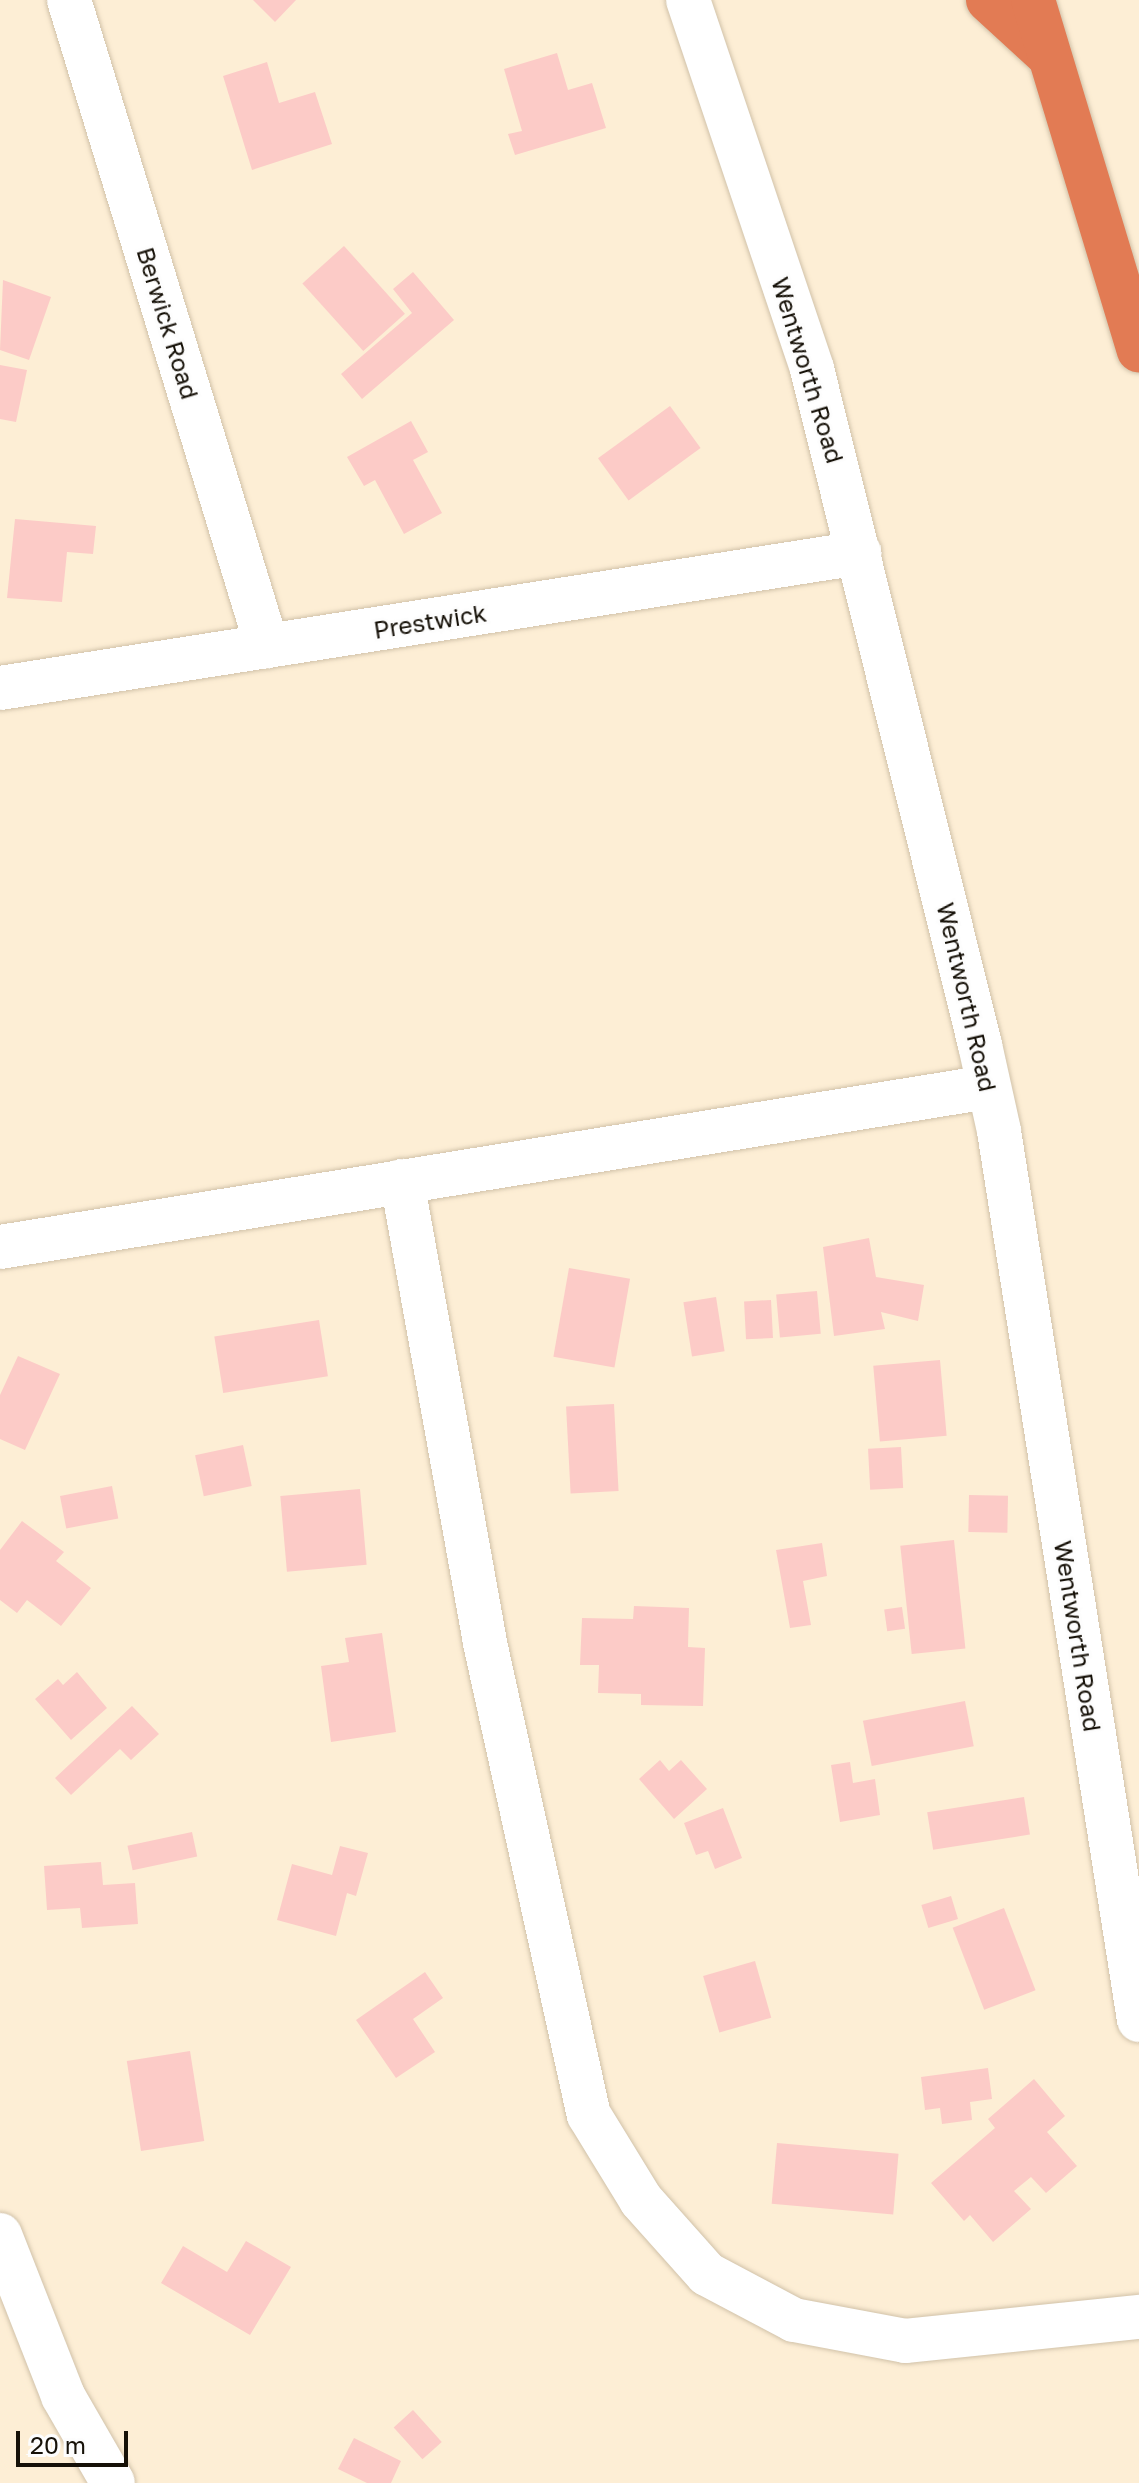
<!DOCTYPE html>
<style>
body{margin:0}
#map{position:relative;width:1139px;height:2483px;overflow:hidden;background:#fdeed5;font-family:"Golos Text",sans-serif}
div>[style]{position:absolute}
.building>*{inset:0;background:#fccbc7;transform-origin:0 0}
.roads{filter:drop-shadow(0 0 2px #d1c2a9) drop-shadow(0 0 2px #d1c2a9)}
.street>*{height:44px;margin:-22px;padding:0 22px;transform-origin:22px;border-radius:22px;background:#fff}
.highway>*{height:44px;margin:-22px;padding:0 22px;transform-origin:22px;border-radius:22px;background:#e27b54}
span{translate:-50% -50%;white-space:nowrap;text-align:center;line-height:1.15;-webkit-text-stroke:6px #fdfdfd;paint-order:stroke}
.street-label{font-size:24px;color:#161108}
.scale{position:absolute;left:16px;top:2431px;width:112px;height:36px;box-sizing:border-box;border:4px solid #161108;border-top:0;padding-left:10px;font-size:24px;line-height:28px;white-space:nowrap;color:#161108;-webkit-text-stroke:6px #fdfdfd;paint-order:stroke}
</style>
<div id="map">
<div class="building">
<i style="clip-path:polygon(253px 0,296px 0,275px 22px)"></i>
<i style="clip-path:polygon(557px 53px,568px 90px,592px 83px,606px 128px,515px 155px,508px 134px,522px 131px,504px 69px)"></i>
<i style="clip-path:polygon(267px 62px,279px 103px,315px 92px,332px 144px,252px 170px,223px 76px)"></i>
<i style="left:344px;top:246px;width:91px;height:56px;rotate:48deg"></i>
<i style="clip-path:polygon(413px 272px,454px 320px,362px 399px,341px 374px,412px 313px,393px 289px)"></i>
<i style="clip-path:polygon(3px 280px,51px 297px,29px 360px,0 350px)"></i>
<i style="clip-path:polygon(0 365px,27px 370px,16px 422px,0 419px)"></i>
<i style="left:670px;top:406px;width:52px;height:89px;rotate:54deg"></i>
<i style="clip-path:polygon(411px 421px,428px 452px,413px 460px,442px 513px,404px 534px,375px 480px,364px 486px,347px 457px)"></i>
<i style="clip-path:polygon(15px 519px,96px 526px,93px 554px,67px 552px,62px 602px,7px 598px)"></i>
<i style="clip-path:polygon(869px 1238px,876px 1277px,924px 1285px,918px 1321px,881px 1312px,885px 1329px,834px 1336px,823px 1247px)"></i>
<i style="left:569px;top:1268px;width:62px;height:90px;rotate:10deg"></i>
<i style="left:817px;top:1291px;width:43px;height:41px;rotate:85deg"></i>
<i style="left:716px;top:1297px;width:55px;height:33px;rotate:81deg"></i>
<i style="left:771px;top:1300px;width:38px;height:27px;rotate:87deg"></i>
<i style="left:319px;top:1320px;width:57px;height:106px;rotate:81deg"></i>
<i style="clip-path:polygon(18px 1356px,60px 1374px,25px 1450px,0 1439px,0 1395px)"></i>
<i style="left:940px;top:1360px;width:76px;height:67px;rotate:85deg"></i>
<i style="left:614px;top:1404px;width:87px;height:48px;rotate:87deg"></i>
<i style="left:243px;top:1445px;width:42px;height:49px;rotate:78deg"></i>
<i style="left:901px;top:1447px;width:41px;height:33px;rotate:87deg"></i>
<i style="left:112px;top:1486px;width:33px;height:53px;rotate:79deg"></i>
<i style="left:360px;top:1489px;width:76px;height:80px;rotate:85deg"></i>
<i style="left:969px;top:1495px;width:39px;height:37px;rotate:1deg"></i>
<i style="clip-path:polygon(22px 1521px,64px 1552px,56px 1561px,91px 1588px,61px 1626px,27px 1600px,17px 1613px,0 1600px,0 1550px)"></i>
<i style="left:954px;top:1540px;width:109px;height:54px;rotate:84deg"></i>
<i style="clip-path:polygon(822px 1543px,827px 1576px,803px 1581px,811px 1625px,790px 1628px,776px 1550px)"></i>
<i style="clip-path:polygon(634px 1606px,689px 1608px,688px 1647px,705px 1648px,703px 1706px,641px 1705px,641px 1694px,598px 1693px,599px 1665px,580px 1665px,582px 1618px,633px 1619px)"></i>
<i style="left:902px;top:1607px;width:22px;height:18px;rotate:82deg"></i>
<i style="clip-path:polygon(382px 1633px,396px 1732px,331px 1742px,321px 1666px,349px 1662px,345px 1638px)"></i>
<i style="clip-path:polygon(77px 1672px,107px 1708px,71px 1740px,35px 1699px,58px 1679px,63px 1685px)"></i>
<i style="left:965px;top:1701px;width:46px;height:104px;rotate:79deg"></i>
<i style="clip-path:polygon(132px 1706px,159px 1734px,131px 1760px,120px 1749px,71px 1795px,55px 1778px)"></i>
<i style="clip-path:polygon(660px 1760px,669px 1771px,681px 1760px,707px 1789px,674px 1819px,639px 1779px)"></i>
<i style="clip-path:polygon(850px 1762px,853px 1783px,875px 1779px,880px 1815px,840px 1822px,831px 1765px)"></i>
<i style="left:1024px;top:1797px;width:38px;height:98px;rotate:81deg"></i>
<i style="clip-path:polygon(723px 1808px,742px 1858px,715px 1869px,708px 1851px,696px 1855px,684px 1823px)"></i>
<i style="left:192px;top:1832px;width:25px;height:66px;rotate:78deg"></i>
<i style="clip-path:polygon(340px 1846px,368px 1853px,356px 1896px,347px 1893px,336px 1936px,277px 1920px,292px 1864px,332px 1875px)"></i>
<i style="clip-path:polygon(101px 1862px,103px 1885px,135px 1883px,138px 1924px,82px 1928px,80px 1908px,47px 1910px,44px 1866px)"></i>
<i style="left:951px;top:1896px;width:24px;height:31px;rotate:73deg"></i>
<i style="left:1004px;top:1908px;width:88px;height:55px;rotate:69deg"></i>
<i style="left:755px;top:1961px;width:59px;height:54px;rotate:74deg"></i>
<i style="clip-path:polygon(425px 1972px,443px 1998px,413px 2019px,435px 2052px,396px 2078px,356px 2020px)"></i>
<i style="left:190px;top:2051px;width:91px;height:64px;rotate:81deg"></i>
<i style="clip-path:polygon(988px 2068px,992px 2099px,970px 2102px,972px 2120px,942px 2124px,940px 2108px,925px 2110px,921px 2077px)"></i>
<i style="clip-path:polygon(1034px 2079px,1065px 2116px,1047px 2132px,1077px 2166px,1046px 2193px,1031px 2177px,1014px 2191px,1031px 2209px,993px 2242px,970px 2215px,964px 2221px,931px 2183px,995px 2128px,988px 2119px)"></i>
<i style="left:777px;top:2143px;width:122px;height:61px;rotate:5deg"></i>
<i style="clip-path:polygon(246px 2241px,291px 2267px,250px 2335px,161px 2283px,183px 2246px,227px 2272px)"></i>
<i style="left:413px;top:2410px;width:43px;height:26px;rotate:48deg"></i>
<i style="clip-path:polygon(354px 2438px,401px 2461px,391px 2483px,367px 2483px,338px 2469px)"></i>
</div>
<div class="roads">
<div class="street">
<i style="left:69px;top:0;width:676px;rotate:72.96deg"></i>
<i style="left:688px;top:0;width:389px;rotate:71.4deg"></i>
<i style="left:812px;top:369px;width:697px;rotate:76.04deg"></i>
<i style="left:980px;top:1045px;width:88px;rotate:77.5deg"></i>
<i style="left:999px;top:1131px;width:900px;rotate:81.05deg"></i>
<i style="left:0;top:688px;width:870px;rotate:-8.93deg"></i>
<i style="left:402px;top:1181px;width:469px;rotate:79.8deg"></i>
<i style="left:485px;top:1643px;width:483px;rotate:77.6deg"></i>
<i style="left:589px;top:2115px;width:100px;rotate:58.5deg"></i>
<i style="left:641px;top:2200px;width:99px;rotate:48.3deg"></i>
<i style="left:707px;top:2274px;width:98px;rotate:27.9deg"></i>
<i style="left:794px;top:2320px;width:113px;rotate:10.7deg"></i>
<i style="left:905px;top:2341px;width:235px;rotate:-5.9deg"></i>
<i style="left:0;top:1247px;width:1001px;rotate:-9.2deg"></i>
<i style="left:0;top:2235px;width:173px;rotate:68.6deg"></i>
<i style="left:63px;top:2396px;width:100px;rotate:60.1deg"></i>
</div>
<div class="highway">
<i style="left:988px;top:0;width:83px;rotate:42.6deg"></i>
<i style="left:1033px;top:0;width:366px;rotate:73.2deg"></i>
</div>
</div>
<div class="street-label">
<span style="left:168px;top:323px;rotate:73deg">Berwick Road</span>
<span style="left:808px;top:370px;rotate:73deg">Wentworth Road</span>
<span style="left:430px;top:621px;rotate:-9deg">Prestwick</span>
<span style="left:967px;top:997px;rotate:77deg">Wentworth Road</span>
<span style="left:1078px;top:1636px;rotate:81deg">Wentworth Road</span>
</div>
<div class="scale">20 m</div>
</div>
